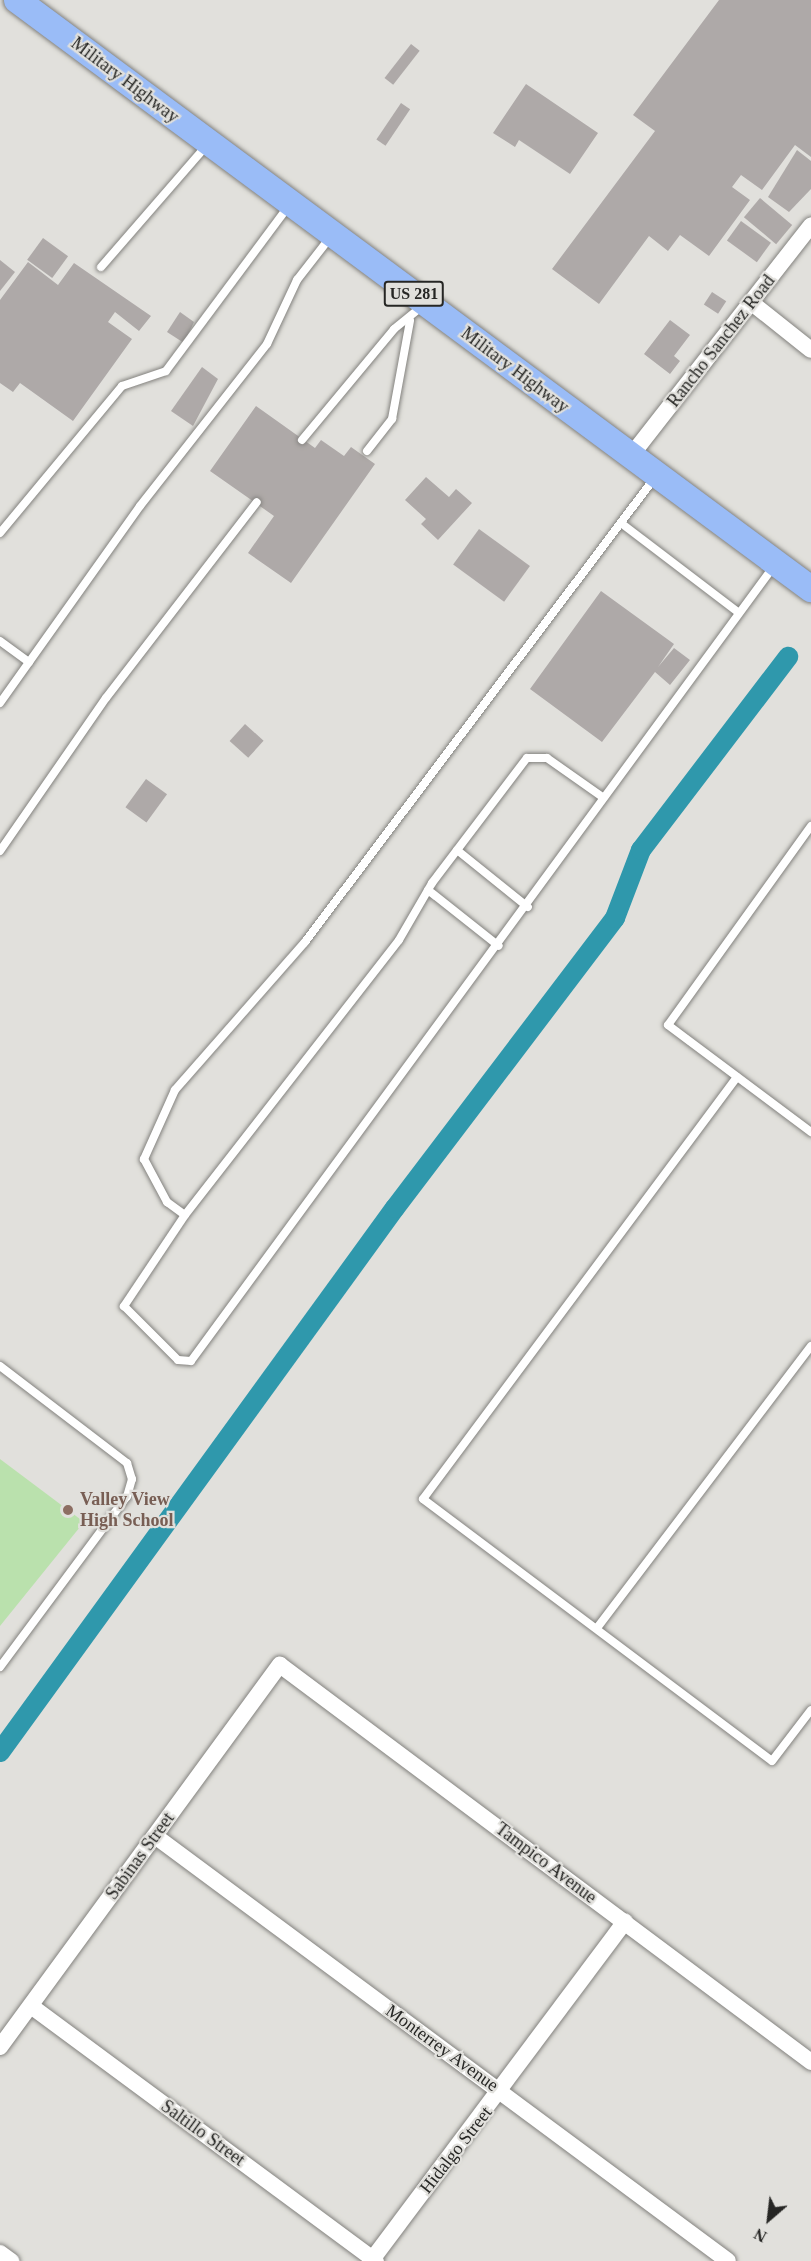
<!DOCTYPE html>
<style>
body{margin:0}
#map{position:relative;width:811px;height:2261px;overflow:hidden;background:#e1e0dc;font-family:"Times New Roman",serif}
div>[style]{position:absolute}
.green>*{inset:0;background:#bae1ad}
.canal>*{height:20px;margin:-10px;padding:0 10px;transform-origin:10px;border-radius:10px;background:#2f98ac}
.building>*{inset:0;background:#aea9a8;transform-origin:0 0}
.roads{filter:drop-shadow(0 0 2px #83827e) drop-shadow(0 0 2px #83827e)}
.service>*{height:8px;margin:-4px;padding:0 4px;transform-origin:4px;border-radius:4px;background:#fff}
.minor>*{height:16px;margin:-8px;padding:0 8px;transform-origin:8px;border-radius:8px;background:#fff}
.primary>*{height:26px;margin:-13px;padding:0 13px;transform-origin:13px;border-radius:13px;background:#9abcf7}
.dots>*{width:16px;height:16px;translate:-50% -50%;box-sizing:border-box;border:3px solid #e1e0dc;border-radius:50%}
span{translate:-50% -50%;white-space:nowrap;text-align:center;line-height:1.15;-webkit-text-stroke:4.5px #e1e0dc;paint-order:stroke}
.shield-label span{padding:2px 4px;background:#e1e0dc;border:2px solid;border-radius:4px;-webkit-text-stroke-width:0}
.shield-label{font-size:16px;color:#262624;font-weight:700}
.street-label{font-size:18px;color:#262624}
.education-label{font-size:18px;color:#785e54;font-weight:700}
.left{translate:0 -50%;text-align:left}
.north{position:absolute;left:739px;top:2189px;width:60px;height:60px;-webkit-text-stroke:4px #e1e0dc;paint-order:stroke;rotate:208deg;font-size:16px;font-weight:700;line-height:24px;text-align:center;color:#262624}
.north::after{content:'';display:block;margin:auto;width:21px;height:27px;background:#262624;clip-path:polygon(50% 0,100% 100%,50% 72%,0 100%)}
</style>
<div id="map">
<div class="green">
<i style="clip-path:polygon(0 1459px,84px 1522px,0 1626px)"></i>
</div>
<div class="canal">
<i style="left:0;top:1752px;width:672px;rotate:-54.02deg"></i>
<i style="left:395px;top:1208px;width:364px;rotate:-52.8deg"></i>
<i style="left:615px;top:918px;width:73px;rotate:-69.1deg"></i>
<i style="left:641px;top:850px;width:243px;rotate:-52.7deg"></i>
</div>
<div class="building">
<i style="clip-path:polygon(719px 0,811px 0,811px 157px,795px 145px,762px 190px,741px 175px,732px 187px,750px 200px,709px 256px,680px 235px,668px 251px,649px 236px,599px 304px,552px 269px,655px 131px,633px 115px)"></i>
<i style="left:411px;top:44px;width:11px;height:43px;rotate:38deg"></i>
<i style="clip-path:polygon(526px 84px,598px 133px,570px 174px,519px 140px,515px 147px,493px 133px)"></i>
<i style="left:401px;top:103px;width:11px;height:44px;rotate:34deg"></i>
<i style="clip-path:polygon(797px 150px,811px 161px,811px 189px,789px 212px,768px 197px)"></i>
<i style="left:760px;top:198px;width:42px;height:25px;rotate:40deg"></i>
<i style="left:741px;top:221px;width:37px;height:24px;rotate:36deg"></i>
<i style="left:43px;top:238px;width:31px;height:27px;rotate:36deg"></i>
<i style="clip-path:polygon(0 260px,15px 272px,0 291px)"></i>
<i style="clip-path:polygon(28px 262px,58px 285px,74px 263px,151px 316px,139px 331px,115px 312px,108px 322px,132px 339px,73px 421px,20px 383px,13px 392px,0 383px,0 300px)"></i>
<i style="left:712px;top:292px;width:17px;height:15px;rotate:33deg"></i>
<i style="clip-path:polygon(180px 312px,194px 322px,184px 343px,167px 332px)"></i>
<i style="clip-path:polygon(670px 320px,690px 335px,674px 356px,680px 361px,670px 374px,644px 354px)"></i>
<i style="clip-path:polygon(202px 367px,218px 379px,193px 426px,171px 411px)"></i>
<i style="clip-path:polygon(256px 406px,315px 448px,321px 440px,344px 456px,351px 447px,375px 464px,291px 583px,248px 553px,274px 516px,210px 471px)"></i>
<i style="clip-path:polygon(426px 477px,449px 497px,456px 489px,472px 503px,438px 540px,421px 524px,426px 519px,405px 500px)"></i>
<i style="left:479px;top:529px;width:63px;height:44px;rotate:36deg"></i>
<i style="clip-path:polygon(601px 591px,674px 644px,658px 667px,674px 648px,690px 660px,670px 685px,655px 672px,602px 742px,530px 689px)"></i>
<i style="left:245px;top:724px;width:25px;height:23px;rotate:42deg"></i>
<i style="left:146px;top:779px;width:26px;height:35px;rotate:36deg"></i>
</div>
<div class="roads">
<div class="service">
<i style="left:101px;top:267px;width:162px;rotate:-49deg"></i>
<i style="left:302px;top:440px;width:144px;rotate:-50.3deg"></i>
<i style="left:394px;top:329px;width:38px;rotate:-39deg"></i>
<i style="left:367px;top:451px;width:41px;rotate:-52deg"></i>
<i style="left:392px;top:419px;width:100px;rotate:-79.6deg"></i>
<i style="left:656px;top:476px;width:583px;rotate:126.99deg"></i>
<i style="left:305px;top:942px;width:197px;rotate:131.3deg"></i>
<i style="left:175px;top:1090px;width:76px;rotate:114.2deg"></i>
<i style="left:144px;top:1159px;width:49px;rotate:61.9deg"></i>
<i style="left:167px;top:1202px;width:22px;rotate:36deg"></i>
<i style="left:185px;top:1215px;width:110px;rotate:123.8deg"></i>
<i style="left:124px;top:1306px;width:76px;rotate:45deg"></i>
<i style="left:178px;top:1360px;width:13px;rotate:4deg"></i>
<i style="left:191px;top:1361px;width:986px;rotate:-53.75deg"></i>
<i style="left:621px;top:523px;width:148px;rotate:37.3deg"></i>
<i style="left:0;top:533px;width:191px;rotate:-50.3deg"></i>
<i style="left:122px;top:386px;width:46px;rotate:-18.8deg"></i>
<i style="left:166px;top:371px;width:204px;rotate:-53.4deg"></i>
<i style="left:0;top:641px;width:36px;rotate:36deg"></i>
<i style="left:0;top:703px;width:242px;rotate:-54.6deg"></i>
<i style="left:140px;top:506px;width:206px;rotate:-51.9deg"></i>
<i style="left:267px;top:344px;width:71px;rotate:-64.9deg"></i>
<i style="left:297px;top:280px;width:57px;rotate:-52.1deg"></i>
<i style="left:811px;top:826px;width:245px;rotate:125.7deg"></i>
<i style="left:668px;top:1025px;width:179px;rotate:36.8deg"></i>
<i style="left:457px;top:850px;width:91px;rotate:38.8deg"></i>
<i style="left:0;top:851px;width:186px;rotate:-55.3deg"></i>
<i style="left:106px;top:698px;width:247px;rotate:-52.4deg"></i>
<i style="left:428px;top:890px;width:90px;rotate:38.3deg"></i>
<i style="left:737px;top:1077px;width:526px;rotate:126.65deg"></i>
<i style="left:423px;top:1499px;width:436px;rotate:36.9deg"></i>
<i style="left:772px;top:1761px;width:64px;rotate:-52.6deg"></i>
<i style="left:185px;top:1215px;width:348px;rotate:-52.1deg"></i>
<i style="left:399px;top:940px;width:66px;rotate:-59.9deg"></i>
<i style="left:432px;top:883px;width:157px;rotate:-52.8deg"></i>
<i style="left:527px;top:758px;width:20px"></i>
<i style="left:547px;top:758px;width:66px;rotate:35.1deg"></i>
<i style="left:0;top:1366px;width:160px;rotate:37.4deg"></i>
<i style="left:127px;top:1463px;width:17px;rotate:73deg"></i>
<i style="left:132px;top:1479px;width:18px;rotate:106deg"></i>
<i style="left:127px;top:1496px;width:213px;rotate:126.6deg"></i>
<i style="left:597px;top:1628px;width:354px;rotate:-52.8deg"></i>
</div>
<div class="minor">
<i style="left:752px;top:303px;width:75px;rotate:38.5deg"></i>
<i style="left:630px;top:457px;width:294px;rotate:-52deg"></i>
<i style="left:155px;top:1836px;width:713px;rotate:36.56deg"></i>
<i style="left:31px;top:2006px;width:429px;rotate:36.5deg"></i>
<i style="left:0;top:2047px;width:474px;rotate:-53.8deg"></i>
<i style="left:280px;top:1665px;width:663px;rotate:36.78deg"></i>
<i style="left:0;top:2253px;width:14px;rotate:36deg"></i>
<i style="left:371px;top:2261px;width:424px;rotate:-53.2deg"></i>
</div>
<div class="primary">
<i style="left:17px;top:0;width:989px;rotate:36.57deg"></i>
</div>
</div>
<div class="dots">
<i style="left:68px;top:1510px;background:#8d6e63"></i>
</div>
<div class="shield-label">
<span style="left:414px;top:294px">US 281</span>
</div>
<div class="street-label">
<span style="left:125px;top:80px;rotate:37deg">Military Highway</span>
<span style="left:721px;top:341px;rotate:-52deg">Rancho Sanchez Road</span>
<span style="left:515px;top:370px;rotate:37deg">Military Highway</span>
<span style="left:140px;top:1856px;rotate:-54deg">Sabinas Street</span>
<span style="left:546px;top:1863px;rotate:37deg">Tampico Avenue</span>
<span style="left:442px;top:2048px;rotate:36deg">Monterrey Avenue</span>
<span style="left:203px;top:2133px;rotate:36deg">Saltillo Street</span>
<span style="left:456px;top:2150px;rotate:-52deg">Hidalgo Street</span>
</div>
<div class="education-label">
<span class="left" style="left:80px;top:1510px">Valley View<br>High School</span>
</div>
<div class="north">N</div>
</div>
